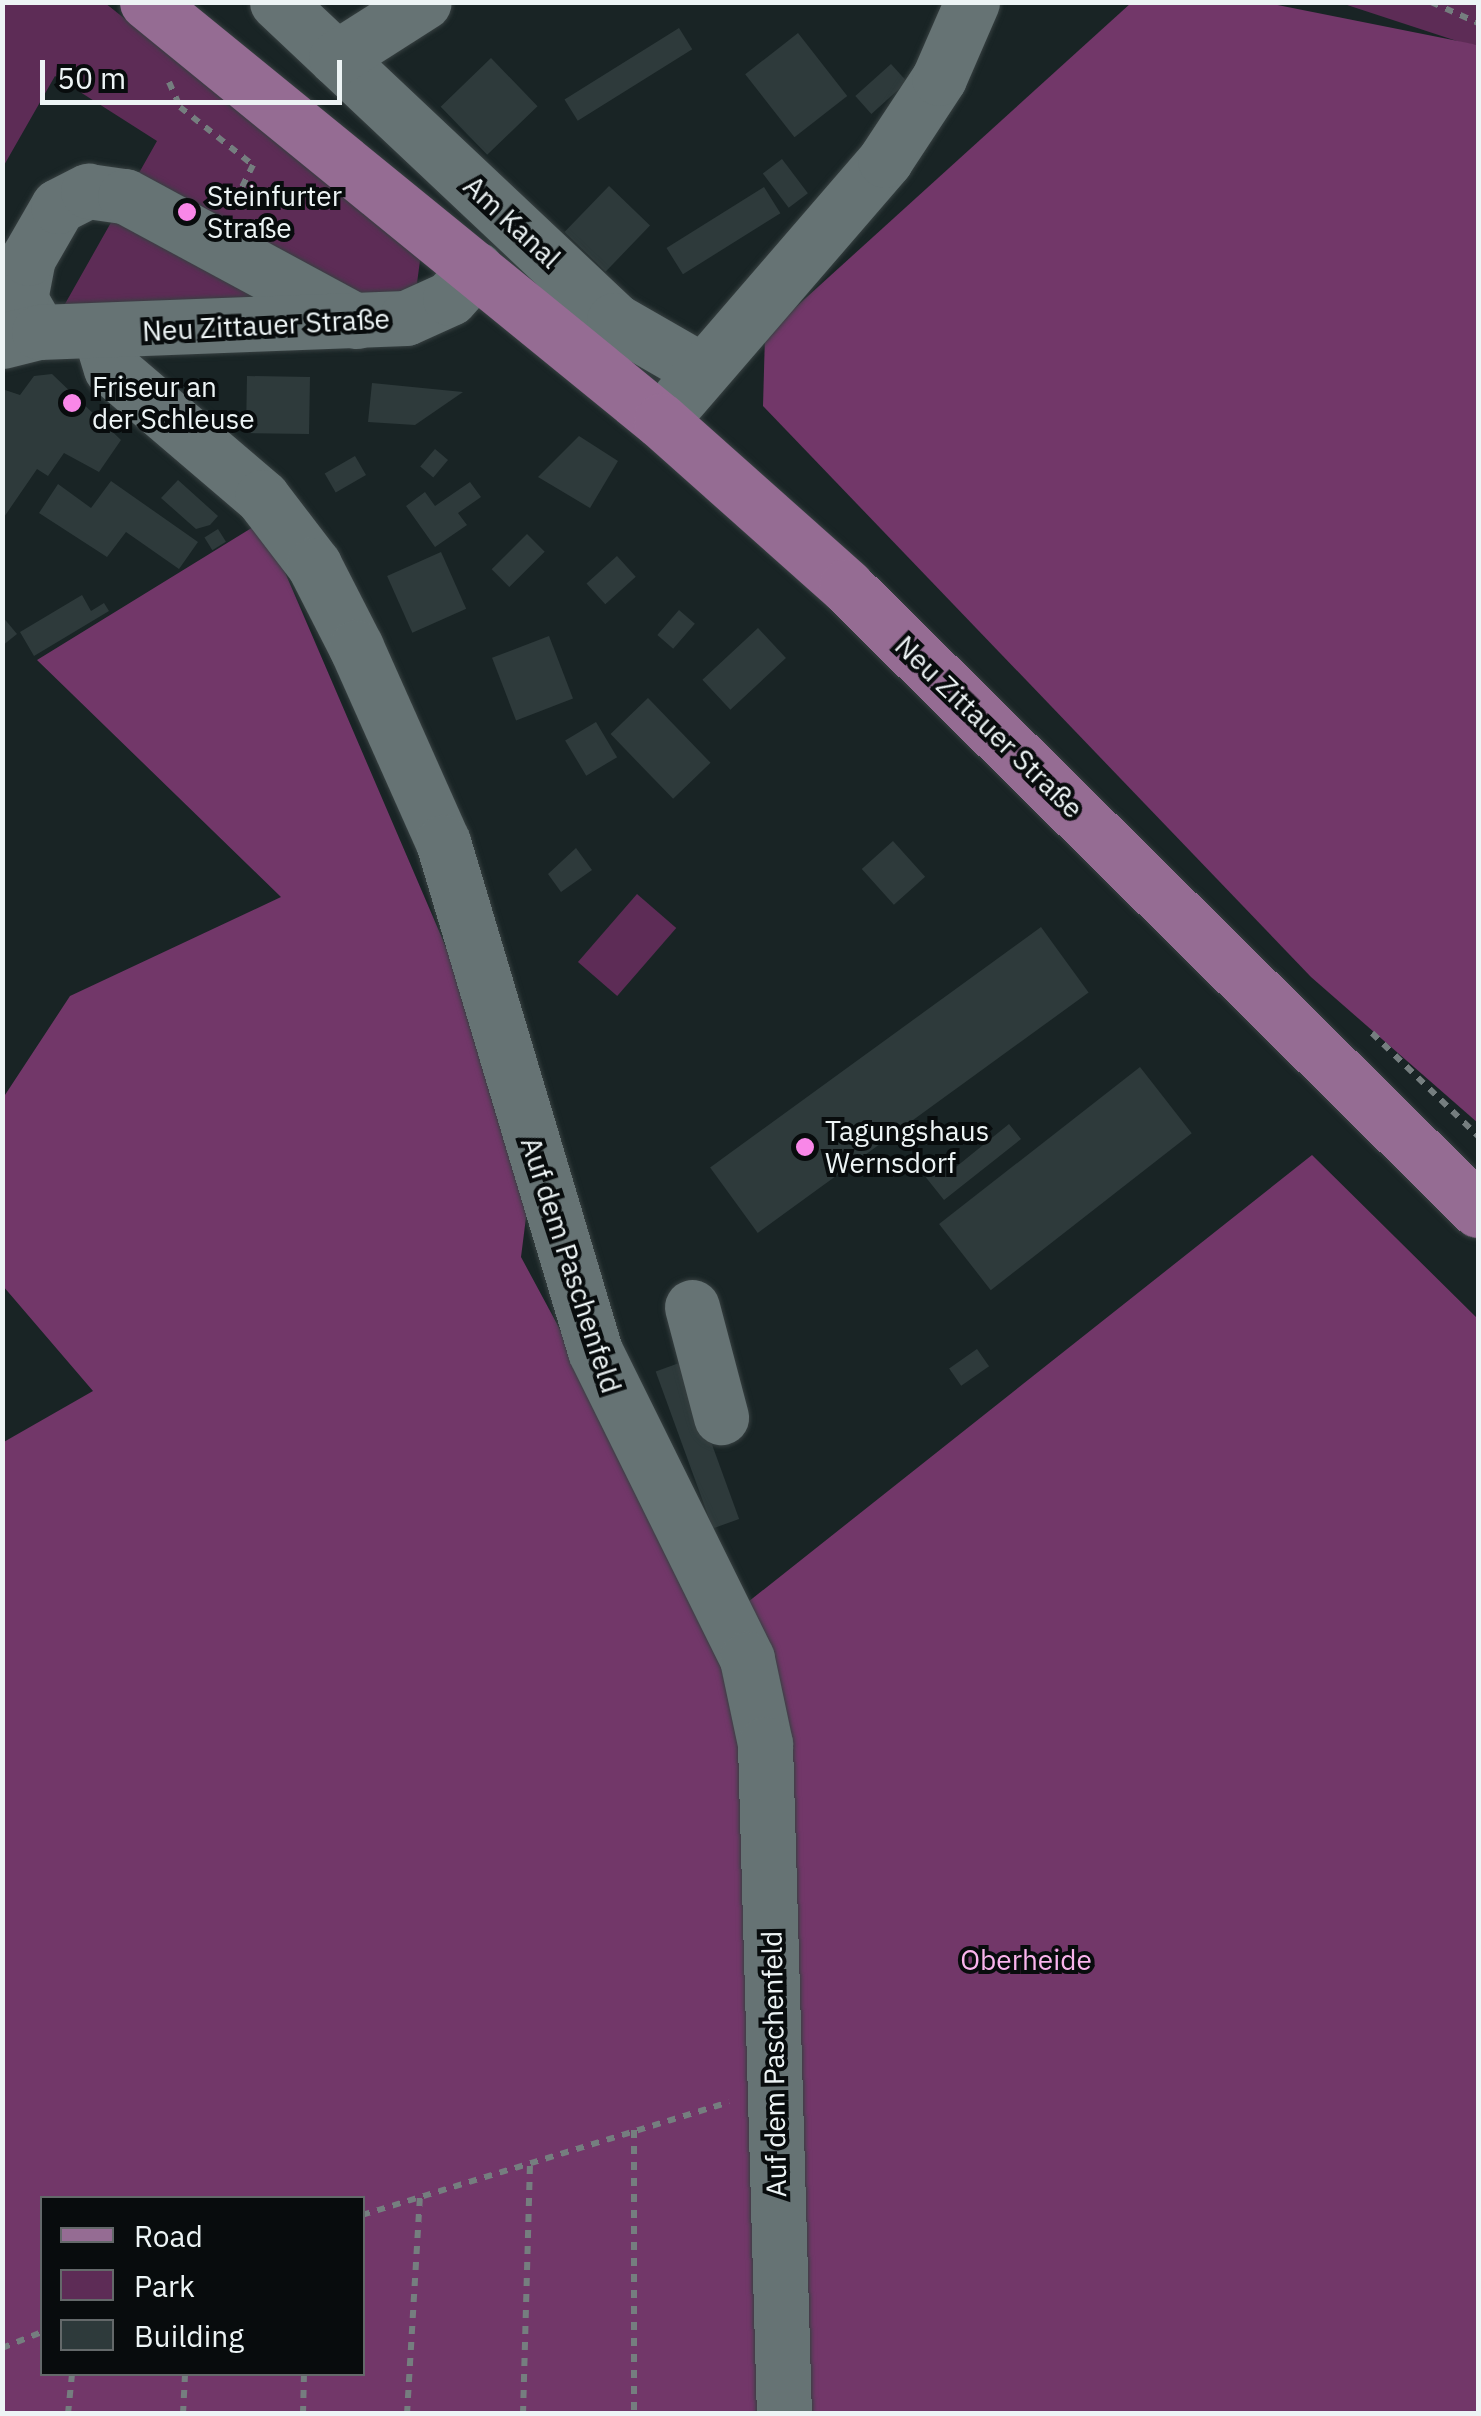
<!DOCTYPE html>
<meta charset="utf-8">
<style>
body{margin:0}
#map{position:relative;width:1481px;height:2416px;overflow:hidden;background:#192425;font-family:"IBM Plex Sans",sans-serif}
div>[style]{position:absolute}
.green>*{inset:0;background:#5d2c56;transform-origin:0 0}
.forest>*{inset:0;background:#723769}
.building>*{inset:0;background:#2e3a3b;transform-origin:0 0}
.path>*{height:6px;margin-top:-3px;transform-origin:0;background:repeating-linear-gradient(90deg,#757e7f 0 8px,transparent 0 16px)}
.roads{filter:drop-shadow(0 0 2px #374041) drop-shadow(0 0 2px #374041)}
.minor>*{height:55px;margin:-27.5px;padding:0 27.5px;transform-origin:27.5px;border-radius:27.5px;background:#667374}
.major>*{height:55px;margin:-27.5px;padding:0 27.5px;transform-origin:27.5px;border-radius:27.5px;background:#956c93}
.dots>*{width:28px;height:28px;translate:-50% -50%;box-sizing:border-box;border:5px solid #080c0d;border-radius:50%}
span{translate:-50% -50%;white-space:nowrap;text-align:center;line-height:1.15;-webkit-text-stroke:8px #080c0d;paint-order:stroke}
.poi-label{font-size:28px;color:#edf4f5}
.left{translate:0 -50%;text-align:left}
.street-label{font-size:28px;color:#edf4f5}
.park-label{font-size:28px;color:#fab4ed}
.frame{position:absolute;inset:0;border:5px solid #edf4f5;pointer-events:none}
.legend{position:absolute;left:40px;top:2196px;width:325px;height:180px;box-sizing:border-box;background:#080c0d;border:2px solid #64696a;margin:0;padding:12px 18px;list-style:none;font-size:30px;color:#edf4f5}
.legend li{display:flex;align-items:center;gap:20px;height:50px}
.legend b{width:50px;border:2px solid #64696a}
.scale{position:absolute;left:40px;top:60px;width:302px;height:45px;box-sizing:border-box;border:5px solid #edf4f5;border-top:0;padding-left:12px;font-size:30px;line-height:35px;white-space:nowrap;color:#edf4f5;-webkit-text-stroke:8px #080c0d;paint-order:stroke}
</style>
<div id="map">
<div class="green">
<i style="clip-path:polygon(3px 3px,105px 3px,421px 253px,416px 291px,61px 311px,157px 141px,55px 76px,3px 167px)"></i>
<i style="clip-path:polygon(1341px 3px,1478px 3px,1478px 45px,1463px 43px)"></i>
<i style="left:637px;top:894px;width:52px;height:90px;rotate:41deg"></i>
</div>
<div class="forest">
<i style="clip-path:polygon(1131px 3px,1268px 3px,1478px 45px,1478px 1123px,1311px 977px,763px 406px,765px 335px)"></i>
<i style="clip-path:polygon(evenodd,263px 521px,500px 1073px,530px 1186px,521px 1257px,719px 1625px,1312px 1155px,1478px 1319px,1478px 2413px,3px 2413px,2px 1443px,93px 1391px,3px 1286px,3px 1098px,70px 996px,281px 897px,37px 660px,263px 521px,42px 2198px,362px 2198px,362px 2374px,42px 2374px,42px 2198px)"></i>
</div>
<div class="building">
<i style="left:679px;top:28px;width:25px;height:135px;rotate:58deg"></i>
<i style="left:798px;top:33px;width:80px;height:67px;rotate:52deg"></i>
<i style="left:491px;top:58px;width:67px;height:70px;rotate:46deg"></i>
<i style="left:891px;top:64px;width:24px;height:48px;rotate:48deg"></i>
<i style="left:782px;top:159px;width:43px;height:24px;rotate:53deg"></i>
<i style="left:609px;top:186px;width:57px;height:64px;rotate:44deg"></i>
<i style="left:764px;top:187px;width:31px;height:115px;rotate:58deg"></i>
<i style="clip-path:polygon(52px 374px,121px 440px,99px 472px,64px 453px,48px 476px,37px 469px,2px 520px,2px 389px,20px 395px,34px 376px)"></i>
<i style="left:247px;top:376px;width:63px;height:57px;rotate:1deg"></i>
<i style="clip-path:polygon(372px 383px,463px 392px,415px 425px,368px 422px)"></i>
<i style="clip-path:polygon(579px 436px,618px 461px,590px 508px,538px 477px)"></i>
<i style="left:435px;top:449px;width:17px;height:23px;rotate:40deg"></i>
<i style="left:355px;top:456px;width:22px;height:35px;rotate:60deg"></i>
<i style="clip-path:polygon(178px 480px,218px 516px,210px 525px,196px 529px,161px 498px)"></i>
<i style="clip-path:polygon(111px 481px,198px 542px,179px 569px,126px 532px,107px 557px,39px 513px,58px 484px,91px 508px)"></i>
<i style="clip-path:polygon(470px 482px,481px 497px,458px 513px,467px 525px,435px 547px,406px 506px,425px 492px,435px 506px)"></i>
<i style="left:218px;top:529px;width:15px;height:16px;rotate:58deg"></i>
<i style="left:527px;top:534px;width:25px;height:50px;rotate:45deg"></i>
<i style="left:441px;top:552px;width:62px;height:59px;rotate:66deg"></i>
<i style="left:617px;top:556px;width:28px;height:41px;rotate:48deg"></i>
<i style="clip-path:polygon(82px 595px,91px 611px,104px 603px,109px 611px,34px 656px,20px 632px)"></i>
<i style="left:679px;top:610px;width:21px;height:33px;rotate:41deg"></i>
<i style="clip-path:polygon(2px 616px,17px 634px,2px 646px)"></i>
<i style="left:758px;top:628px;width:41px;height:76px;rotate:47deg"></i>
<i style="left:549px;top:636px;width:67px;height:61px;rotate:69deg"></i>
<i style="left:648px;top:698px;width:90px;height:52px;rotate:46deg"></i>
<i style="left:596px;top:722px;width:41px;height:36px;rotate:59deg"></i>
<i style="left:893px;top:841px;width:48px;height:42px;rotate:48deg"></i>
<i style="clip-path:polygon(576px 848px,592px 870px,561px 892px,548px 874px)"></i>
<i style="left:1041px;top:927px;width:81px;height:409px;rotate:54deg"></i>
<i style="left:1140px;top:1067px;width:84px;height:255px;rotate:52deg"></i>
<i style="clip-path:polygon(1009px 1124px,1021px 1139px,944px 1200px,924px 1175px,942px 1160px,951px 1171px)"></i>
<i style="left:977px;top:1349px;width:21px;height:34px;rotate:55deg"></i>
<i style="left:682px;top:1362px;width:167px;height:28px;rotate:70deg"></i>
</div>
<div class="path">
<i style="left:1431px;top:2px;width:51px;rotate:24.1deg"></i>
<i style="left:169px;top:82px;width:27px;rotate:66deg"></i>
<i style="left:180px;top:107px;width:93px;rotate:38.5deg"></i>
<i style="left:253px;top:165px;width:42px;rotate:116.6deg"></i>
<i style="left:1372px;top:1033px;width:148px;rotate:44.2deg"></i>
<i style="left:634px;top:2130px;width:284px;rotate:90deg"></i>
<i style="left:362px;top:2215px;width:384px;rotate:-17.1deg"></i>
<i style="left:2px;top:2348px;width:43px;rotate:-21.8deg"></i>
<i style="left:68px;top:2414px;width:40px;rotate:-84.3deg"></i>
<i style="left:183px;top:2414px;width:40px;rotate:-87.1deg"></i>
<i style="left:303px;top:2414px;width:40px;rotate:-88.6deg"></i>
<i style="left:407px;top:2414px;width:219px;rotate:-86.6deg"></i>
<i style="left:523px;top:2414px;width:253px;rotate:-88.4deg"></i>
</div>
<div class="roads">
<div class="minor">
<i style="left:277px;top:2px;width:463px;rotate:43.3deg"></i>
<i style="left:614px;top:320px;width:100px;rotate:29.9deg"></i>
<i style="left:336px;top:58px;width:104px;rotate:-32.5deg"></i>
<i style="left:39px;top:332px;width:38px;rotate:-120deg"></i>
<i style="left:20px;top:299px;width:42px;rotate:-79deg"></i>
<i style="left:28px;top:258px;width:60px;rotate:-60deg"></i>
<i style="left:58px;top:206px;width:34px;rotate:-27deg"></i>
<i style="left:88px;top:191px;width:37px;rotate:8deg"></i>
<i style="left:125px;top:196px;width:263px;rotate:28.4deg"></i>
<i style="left:100px;top:333px;width:37px;rotate:73deg"></i>
<i style="left:111px;top:368px;width:199px;rotate:40.5deg"></i>
<i style="left:262px;top:497px;width:86px;rotate:52.6deg"></i>
<i style="left:314px;top:565px;width:92px;rotate:62.9deg"></i>
<i style="left:356px;top:647px;width:214px;rotate:66deg"></i>
<i style="left:443px;top:842px;width:531px;rotate:73.37deg"></i>
<i style="left:595px;top:1351px;width:343px;rotate:63.7deg"></i>
<i style="left:747px;top:1659px;width:87px;rotate:78deg"></i>
<i style="left:765px;top:1744px;width:670px;rotate:88.38deg"></i>
<i style="left:2px;top:341px;width:38px;rotate:-14deg"></i>
<i style="left:39px;top:332px;width:367px;rotate:-2.2deg"></i>
<i style="left:406px;top:318px;width:48px;rotate:-24.4deg"></i>
<i style="left:450px;top:298px;width:39px;rotate:-48deg"></i>
<i style="left:679px;top:399px;width:316px;rotate:-49.2deg"></i>
<i style="left:885px;top:160px;width:98px;rotate:-56.6deg"></i>
<i style="left:939px;top:78px;width:83px;rotate:-66.5deg"></i>
<i style="left:692px;top:1307px;width:114px;rotate:75.2deg"></i>
</div>
<div class="major">
<i style="left:147px;top:2px;width:663px;rotate:39.19deg"></i>
<i style="left:661px;top:421px;width:248px;rotate:41.7deg"></i>
<i style="left:846px;top:586px;width:888px;rotate:44.64deg"></i>
</div>
</div>
<div class="dots">
<i style="left:187px;top:212px;background:#f987e8"></i>
<i style="left:72px;top:403px;background:#f987e8"></i>
<i style="left:805px;top:1147px;background:#f987e8"></i>
</div>
<div class="poi-label">
<span class="left" style="left:207px;top:212px">Steinfurter<br>Straße</span>
<span class="left" style="left:92px;top:403px">Friseur an<br>der Schleuse</span>
<span class="left" style="left:825px;top:1147px">Tagungshaus<br>Wernsdorf</span>
</div>
<div class="street-label">
<span style="left:512px;top:222px;rotate:43deg">Am Kanal</span>
<span style="left:266px;top:325px;rotate:-3deg">Neu Zittauer Straße</span>
<span style="left:989px;top:727px;rotate:44deg">Neu Zittauer Straße</span>
<span style="left:571px;top:1265px;rotate:72deg">Auf dem Paschenfeld</span>
<span style="left:774px;top:2064px;rotate:-91deg">Auf dem Paschenfeld</span>
</div>
<div class="park-label">
<span style="left:1026px;top:1960px">Oberheide</span>
</div>
<div class="frame"></div>
<ul class="legend">
<li><b style="height:12px;background:#956c93"></b>Road</li>
<li><b style="height:28px;background:#5d2c56"></b>Park</li>
<li><b style="height:28px;background:#2e3a3b"></b>Building</li>
</ul>
<div class="scale">50 m</div>
</div>
